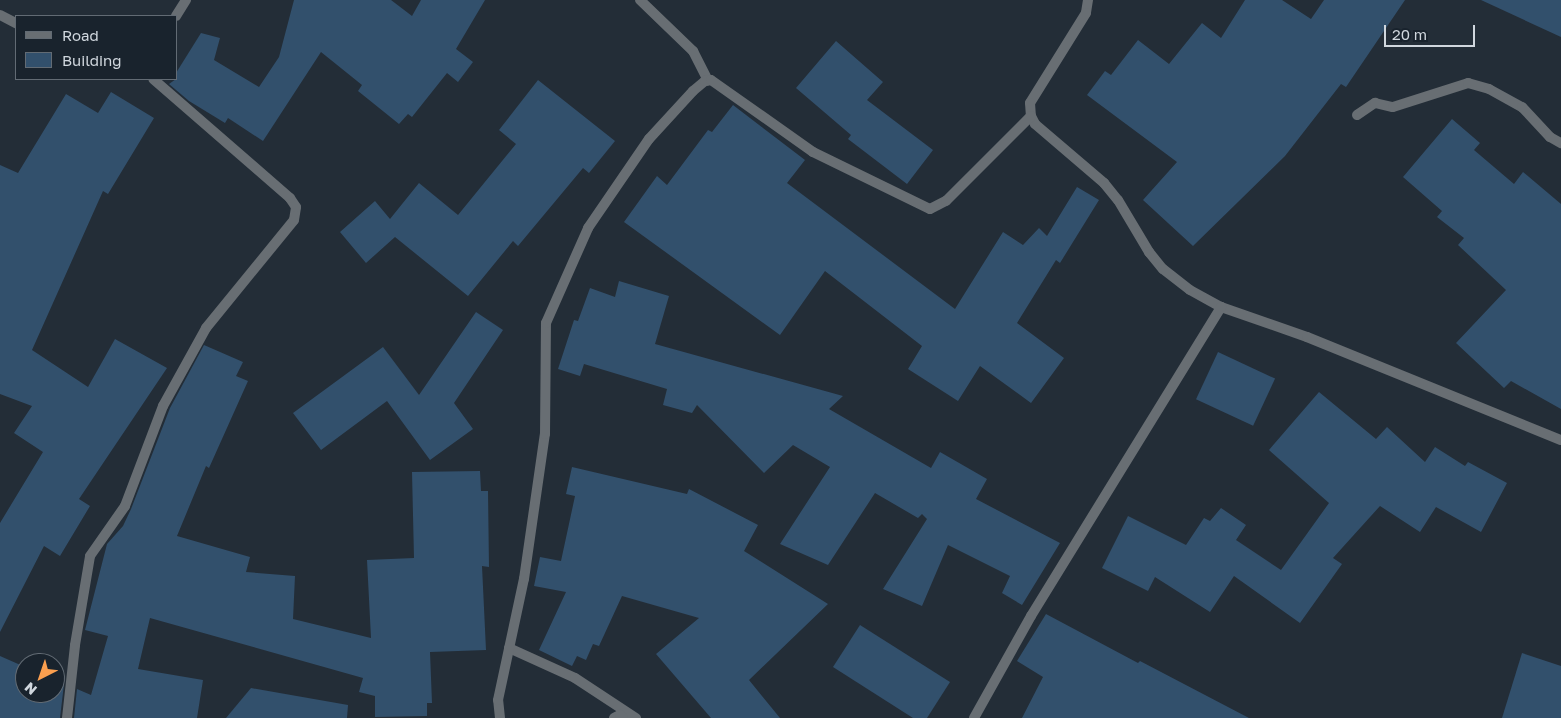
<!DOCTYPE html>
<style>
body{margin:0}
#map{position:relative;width:1561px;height:718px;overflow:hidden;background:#232d37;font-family:"Golos Text",sans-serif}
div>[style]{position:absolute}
.building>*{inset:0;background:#32506c;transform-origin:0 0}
.minor>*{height:10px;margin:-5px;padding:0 5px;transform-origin:5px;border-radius:5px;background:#686e73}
span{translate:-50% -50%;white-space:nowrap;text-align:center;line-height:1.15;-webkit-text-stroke:4px #19232d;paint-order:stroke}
.legend{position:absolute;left:15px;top:15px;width:162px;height:65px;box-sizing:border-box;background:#19232d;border:1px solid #626b74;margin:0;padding:6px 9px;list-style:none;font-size:15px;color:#d0d7de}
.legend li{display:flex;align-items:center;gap:10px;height:25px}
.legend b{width:25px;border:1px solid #626b74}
.north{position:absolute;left:15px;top:653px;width:50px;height:50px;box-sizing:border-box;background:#19232d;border:1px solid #626b74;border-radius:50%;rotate:221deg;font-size:14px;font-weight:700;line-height:20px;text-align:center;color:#d0d7de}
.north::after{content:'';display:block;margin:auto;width:18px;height:22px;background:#fa9f4f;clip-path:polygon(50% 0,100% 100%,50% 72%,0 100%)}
.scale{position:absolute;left:1384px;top:25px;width:91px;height:22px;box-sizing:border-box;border:2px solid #d0d7de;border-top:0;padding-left:6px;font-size:15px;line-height:18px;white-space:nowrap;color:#d0d7de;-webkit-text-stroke:4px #19232d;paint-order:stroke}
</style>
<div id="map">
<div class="building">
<i style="clip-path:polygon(294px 0,391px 0,412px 16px,421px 0,485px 0,456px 49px,473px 62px,458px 82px,447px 73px,412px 117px,408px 114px,399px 124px,358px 91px,362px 85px,321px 52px,263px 141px,228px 118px,225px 123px,189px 101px,169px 84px,176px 79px,176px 73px,201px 33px,220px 38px,214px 60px,259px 87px,279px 57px)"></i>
<i style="clip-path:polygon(1245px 0,1282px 0,1311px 19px,1324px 0,1405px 0,1346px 87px,1341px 84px,1285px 156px,1193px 246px,1143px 200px,1177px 162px,1087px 95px,1105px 71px,1111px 75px,1138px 40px,1169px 64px,1202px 23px,1221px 38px)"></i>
<i style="clip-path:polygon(1481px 0,1561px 0,1561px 37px)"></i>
<i style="clip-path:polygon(836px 41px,883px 82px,867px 100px,933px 150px,907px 184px,848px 139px,851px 135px,796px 88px)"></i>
<i style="clip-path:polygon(538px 80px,615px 141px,589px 173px,583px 168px,518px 246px,513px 241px,468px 296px,395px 237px,366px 263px,340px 232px,375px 201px,390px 219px,419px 183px,458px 215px,516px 144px,499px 130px)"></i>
<i style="clip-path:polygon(111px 92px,154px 118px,108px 194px,103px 191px,32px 350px,88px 387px,115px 339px,167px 368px,79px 499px,90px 506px,60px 556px,44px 546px,0 632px,0 523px,43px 452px,14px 433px,32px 406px,0 394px,0 165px,18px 173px,66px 94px,98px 113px)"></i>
<i style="clip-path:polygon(733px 105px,805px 160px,787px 183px,955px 309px,1003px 232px,1023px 245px,1039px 228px,1047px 236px,1077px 187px,1099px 200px,1060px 263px,1056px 260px,1017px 323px,1064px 358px,1031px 403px,980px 366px,958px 401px,908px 369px,922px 346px,825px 271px,780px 335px,624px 222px,657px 176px,667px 185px,708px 130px,712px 132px)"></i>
<i style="clip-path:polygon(1452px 119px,1480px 143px,1474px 150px,1514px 184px,1523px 172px,1561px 204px,1561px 409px,1511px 381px,1504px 388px,1456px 343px,1506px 290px,1458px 245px,1464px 238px,1437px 217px,1442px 211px,1403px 177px)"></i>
<i style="clip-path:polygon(619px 281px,669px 296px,655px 344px,843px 396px,829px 409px,931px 468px,940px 452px,987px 479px,976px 499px,1060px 543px,1022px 605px,1002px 593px,1010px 576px,948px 545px,922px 606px,883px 589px,927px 519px,922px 514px,918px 518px,875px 493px,828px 565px,780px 544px,830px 467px,793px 445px,764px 473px,697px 405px,692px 413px,663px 405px,667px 389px,584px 364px,580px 376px,558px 369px,574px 320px,578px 321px,590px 288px,615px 297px)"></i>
<i style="clip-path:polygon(476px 312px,503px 330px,454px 403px,473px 429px,430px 460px,387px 401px,321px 450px,293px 413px,383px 347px,419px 395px)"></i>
<i style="clip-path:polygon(204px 345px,243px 362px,236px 376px,248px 381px,209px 468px,206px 466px,177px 536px,250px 557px,246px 572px,295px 576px,293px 619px,371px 638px,367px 560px,414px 558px,412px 472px,480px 471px,481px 491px,488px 491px,489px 567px,482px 566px,486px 650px,430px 652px,432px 703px,427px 703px,427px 716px,375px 717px,375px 696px,359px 692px,363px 678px,150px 618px,138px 669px,203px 680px,197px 718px,74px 718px,77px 689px,91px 695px,108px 636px,85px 630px,107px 544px,123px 526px,131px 509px,170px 408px)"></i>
<i style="left:1218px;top:352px;width:63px;height:52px;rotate:25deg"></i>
<i style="clip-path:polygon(1319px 392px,1376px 439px,1387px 427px,1425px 462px,1435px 447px,1465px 466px,1468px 462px,1507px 483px,1481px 532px,1436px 507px,1420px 532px,1380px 506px,1333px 558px,1342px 564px,1300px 623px,1234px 576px,1210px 612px,1155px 577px,1148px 591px,1102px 568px,1128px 516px,1186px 545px,1204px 518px,1210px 521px,1221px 508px,1246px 525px,1236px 540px,1281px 570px,1329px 503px,1269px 450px)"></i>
<i style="clip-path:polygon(572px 467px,687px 494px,689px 489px,758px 525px,744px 551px,828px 604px,749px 680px,780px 718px,711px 718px,656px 654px,699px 618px,622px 596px,599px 646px,593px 644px,586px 660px,577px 656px,572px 666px,539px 650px,566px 592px,534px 586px,540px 557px,561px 561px,575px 496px,566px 494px)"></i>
<i style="clip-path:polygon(1046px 614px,1138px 663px,1140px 661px,1249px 718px,1022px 718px,1043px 677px,1017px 661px)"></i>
<i style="clip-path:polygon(860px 625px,950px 682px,927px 718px,913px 718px,833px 667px)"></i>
<i style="clip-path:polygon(1522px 653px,1561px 666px,1561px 718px,1502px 718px)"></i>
<i style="clip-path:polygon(0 656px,25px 667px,25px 693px,55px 693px,55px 680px,64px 684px,60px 718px,0 718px)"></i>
<i style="clip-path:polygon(251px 688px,348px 705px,347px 718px,226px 718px)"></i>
</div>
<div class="minor">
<i style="left:640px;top:0;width:74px;rotate:43.9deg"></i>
<i style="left:693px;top:51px;width:33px;rotate:63deg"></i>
<i style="left:1088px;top:0;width:13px;rotate:99deg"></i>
<i style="left:1086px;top:13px;width:106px;rotate:121.9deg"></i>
<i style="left:1030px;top:103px;width:13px;rotate:86deg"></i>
<i style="left:1031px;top:116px;width:9px;rotate:63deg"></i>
<i style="left:1035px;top:124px;width:91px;rotate:40.5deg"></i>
<i style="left:1104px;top:183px;width:22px;rotate:51deg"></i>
<i style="left:1118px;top:200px;width:61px;rotate:59.2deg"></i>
<i style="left:1149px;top:252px;width:22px;rotate:51deg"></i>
<i style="left:1163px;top:269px;width:34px;rotate:38deg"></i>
<i style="left:1190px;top:290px;width:35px;rotate:29deg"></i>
<i style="left:1221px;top:307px;width:91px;rotate:19.2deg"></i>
<i style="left:1307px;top:337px;width:274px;rotate:22.1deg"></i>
<i style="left:0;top:15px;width:18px;rotate:27deg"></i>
<i style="left:176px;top:16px;width:19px;rotate:-58deg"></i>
<i style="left:1357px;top:115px;width:22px;rotate:-34deg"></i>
<i style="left:1375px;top:103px;width:18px;rotate:13deg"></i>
<i style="left:1393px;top:107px;width:79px;rotate:-17.7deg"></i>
<i style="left:1468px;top:83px;width:22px;rotate:16deg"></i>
<i style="left:1489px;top:89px;width:38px;rotate:29deg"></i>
<i style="left:1522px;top:107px;width:41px;rotate:47deg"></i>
<i style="left:1550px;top:137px;width:13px;rotate:29deg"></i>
<i style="left:509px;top:648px;width:72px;rotate:24.4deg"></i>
<i style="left:575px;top:678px;width:73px;rotate:33.3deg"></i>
<i style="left:67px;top:718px;width:73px;rotate:-83.7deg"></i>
<i style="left:75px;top:645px;width:90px;rotate:-80.4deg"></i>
<i style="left:90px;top:556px;width:61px;rotate:-55deg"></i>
<i style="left:125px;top:506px;width:107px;rotate:-69.2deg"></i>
<i style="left:163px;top:406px;width:89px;rotate:-61.1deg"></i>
<i style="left:206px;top:328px;width:139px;rotate:-50.8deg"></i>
<i style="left:294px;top:220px;width:13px;rotate:-81deg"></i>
<i style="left:296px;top:207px;width:11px;rotate:-124deg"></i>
<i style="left:290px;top:198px;width:181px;rotate:-139deg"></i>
<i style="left:500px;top:718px;width:18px;rotate:-96deg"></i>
<i style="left:498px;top:700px;width:124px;rotate:-77.9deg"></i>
<i style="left:524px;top:579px;width:147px;rotate:-81.8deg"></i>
<i style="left:545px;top:434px;width:111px;rotate:-89.5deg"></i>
<i style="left:546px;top:323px;width:104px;rotate:-66.1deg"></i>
<i style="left:588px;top:228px;width:108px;rotate:-55.6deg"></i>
<i style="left:649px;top:139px;width:65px;rotate:-47.5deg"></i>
<i style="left:693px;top:91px;width:16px;rotate:-40deg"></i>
<i style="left:705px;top:81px;width:6px;rotate:-9deg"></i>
<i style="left:711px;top:80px;width:125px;rotate:35.2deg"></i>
<i style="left:813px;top:152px;width:130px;rotate:26deg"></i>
<i style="left:930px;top:209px;width:18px;rotate:-27deg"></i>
<i style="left:946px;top:201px;width:120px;rotate:-45deg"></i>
<i style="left:614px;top:718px;width:7px;rotate:-27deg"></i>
<i style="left:620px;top:715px;width:4px;rotate:45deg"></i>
<i style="left:974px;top:718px;width:117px;rotate:-60.8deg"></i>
<i style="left:1031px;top:616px;width:363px;rotate:-58.4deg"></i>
</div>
<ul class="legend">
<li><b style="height:6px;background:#686e73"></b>Road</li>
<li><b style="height:14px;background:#32506c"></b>Building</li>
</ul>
<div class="north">N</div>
<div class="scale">20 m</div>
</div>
